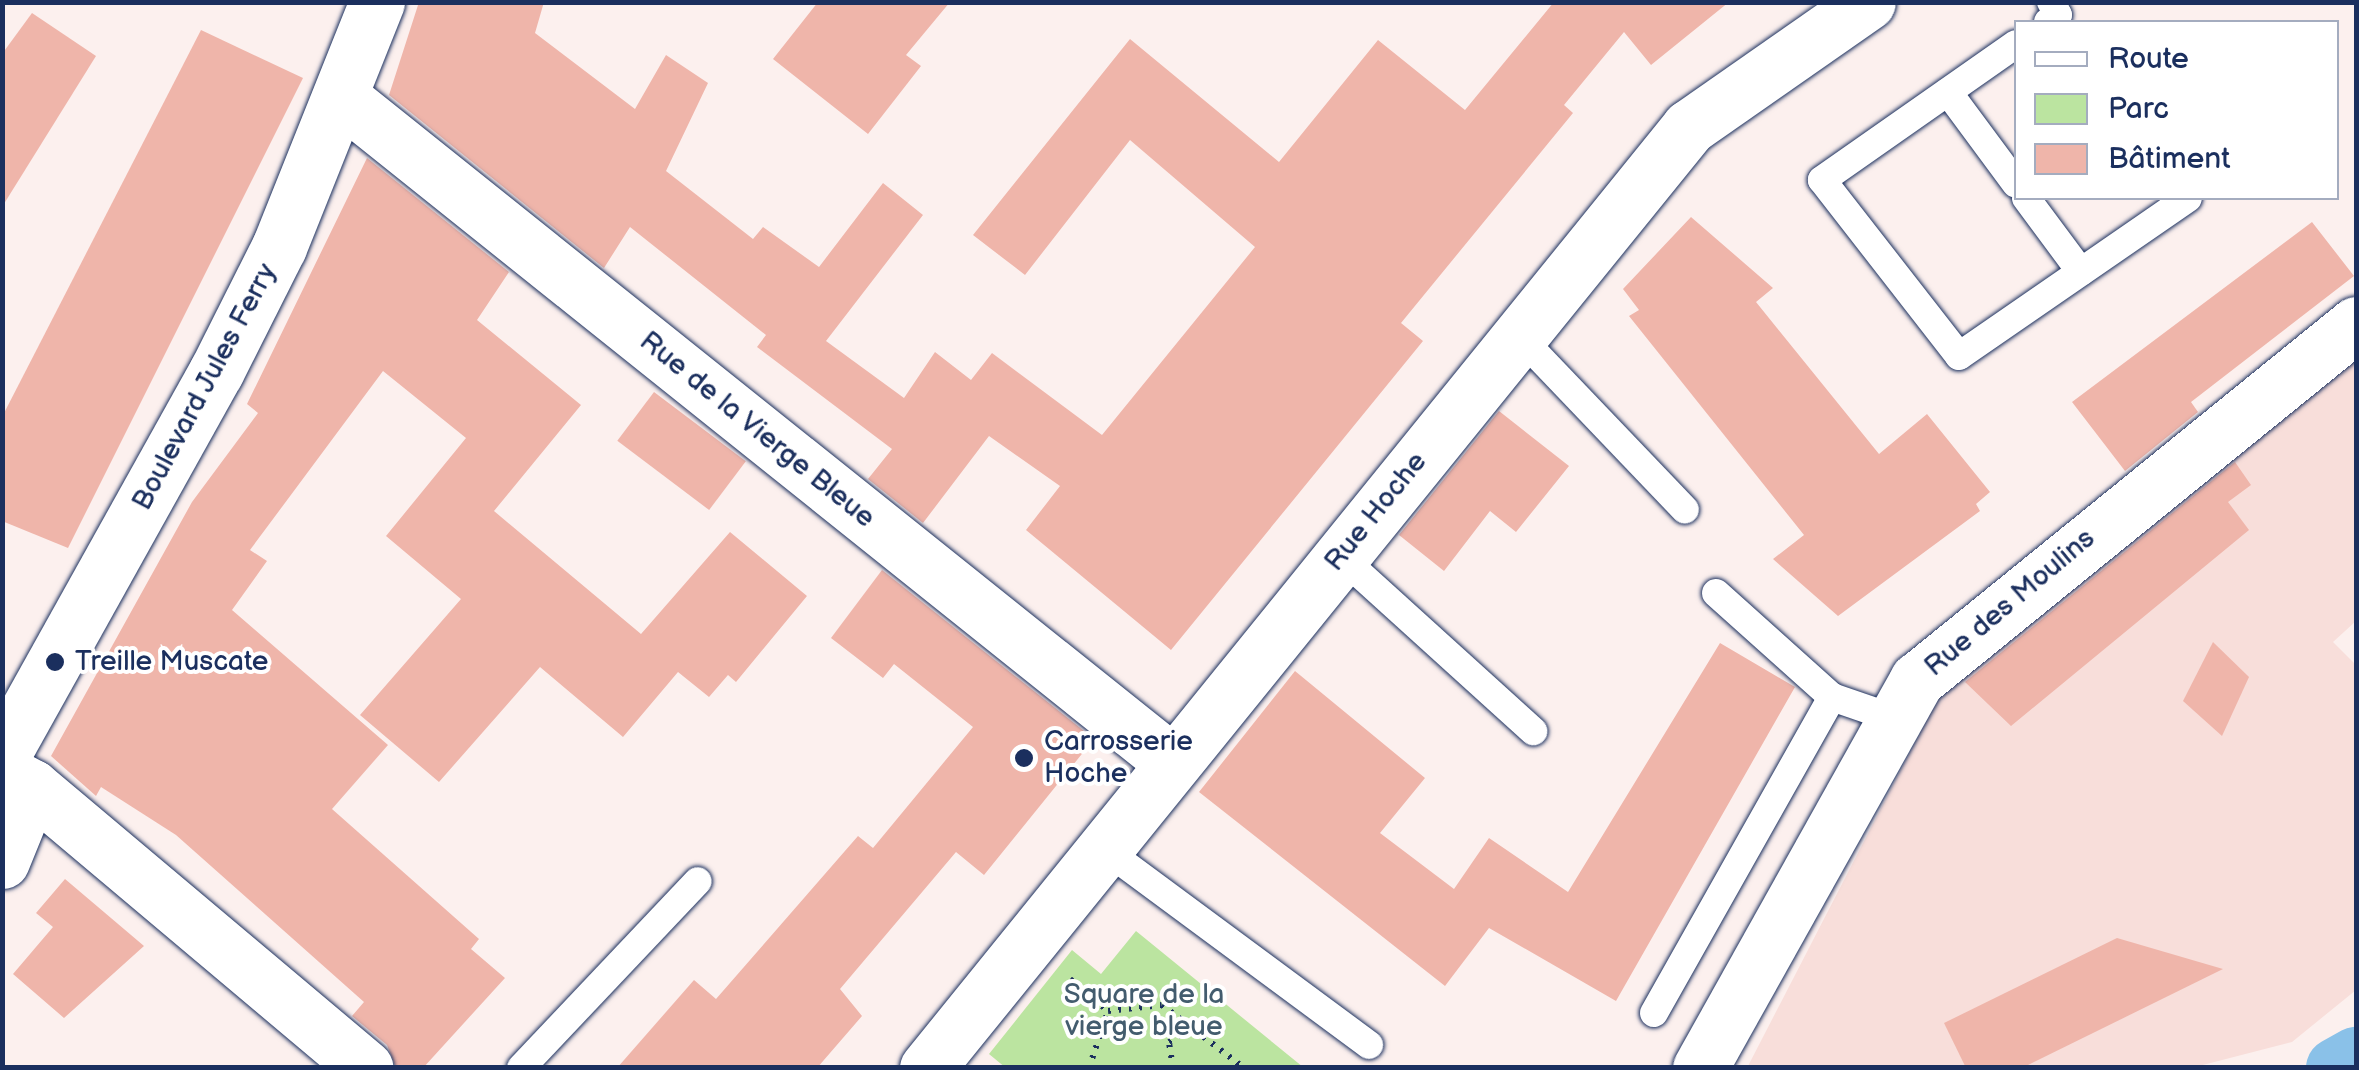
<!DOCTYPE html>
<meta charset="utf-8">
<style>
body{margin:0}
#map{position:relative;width:2359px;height:1070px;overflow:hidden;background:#fcf0ee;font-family:"Balsamiq Sans",sans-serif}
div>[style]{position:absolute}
.built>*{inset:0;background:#f8deda}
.green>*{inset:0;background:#bbe4a0}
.canal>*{height:60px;margin:-30px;padding:0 30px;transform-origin:30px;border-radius:30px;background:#8ac1e8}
.building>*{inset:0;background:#efb5aa;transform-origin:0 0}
.path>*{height:6px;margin-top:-3px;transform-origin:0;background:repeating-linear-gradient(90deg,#1b2f5e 0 2.5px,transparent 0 10.5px)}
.roads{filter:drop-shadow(0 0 2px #1b2f5e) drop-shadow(0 0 2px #1b2f5e)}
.lane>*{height:28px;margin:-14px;padding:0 14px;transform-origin:14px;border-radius:14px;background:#fff}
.street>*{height:55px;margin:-27.5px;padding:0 27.5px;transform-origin:27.5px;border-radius:27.5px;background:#fff}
.secondary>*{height:55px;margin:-27.5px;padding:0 27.5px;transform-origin:27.5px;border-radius:27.5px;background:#fff}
.dots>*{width:28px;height:28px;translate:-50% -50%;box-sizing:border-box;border:5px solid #fff;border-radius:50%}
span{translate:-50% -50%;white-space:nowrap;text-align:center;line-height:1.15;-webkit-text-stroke:8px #fff;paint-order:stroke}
.street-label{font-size:28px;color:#1b2f5e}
.poi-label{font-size:28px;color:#1b2f5e}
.left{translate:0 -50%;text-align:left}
.park-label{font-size:28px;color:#435c6e}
.frame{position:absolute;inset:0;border:5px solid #1b2f5e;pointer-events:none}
.legend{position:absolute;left:2014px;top:20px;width:325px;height:180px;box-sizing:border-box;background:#fff;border:2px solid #a4acbf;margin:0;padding:12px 18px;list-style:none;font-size:30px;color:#1b2f5e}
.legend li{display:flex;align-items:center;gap:20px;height:50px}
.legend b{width:50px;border:2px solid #a4acbf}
</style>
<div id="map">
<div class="built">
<i style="clip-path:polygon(2356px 358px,2356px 621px,2333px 642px,2356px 665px,2356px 990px,2292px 1042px,2195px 1067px,1747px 1068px,1940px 694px)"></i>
</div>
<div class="green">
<i style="clip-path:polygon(1136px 931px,1303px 1067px,1006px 1068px,989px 1054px,1072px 950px,1101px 974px)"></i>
</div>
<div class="canal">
<i style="left:2336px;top:1068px;width:23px;rotate:-29deg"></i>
</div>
<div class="building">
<i style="clip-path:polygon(419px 2px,544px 2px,535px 33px,635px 109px,666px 55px,708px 83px,666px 171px,753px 239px,763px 227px,819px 267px,883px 183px,923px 215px,826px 341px,904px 398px,935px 352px,971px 380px,992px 353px,1102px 435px,1255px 247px,1130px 140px,1025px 275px,973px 235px,1130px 39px,1279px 162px,1378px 40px,1465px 110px,1554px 2px,1729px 2px,1651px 65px,1624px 32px,1564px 105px,1573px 113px,1401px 323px,1423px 341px,1171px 650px,1026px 530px,1060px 486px,989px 436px,923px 523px,868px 479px,892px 449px,757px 347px,766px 335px,630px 227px,604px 268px,389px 95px)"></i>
<i style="clip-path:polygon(818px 2px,950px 2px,906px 55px,921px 66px,868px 134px,773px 59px)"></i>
<i style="clip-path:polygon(32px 13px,96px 56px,2px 207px,2px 54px)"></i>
<i style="clip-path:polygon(201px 30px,303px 78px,68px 548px,2px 521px,2px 417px)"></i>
<i style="clip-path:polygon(367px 158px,509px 272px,477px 320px,581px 405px,494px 511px,641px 634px,730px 532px,807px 596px,736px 682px,728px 675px,709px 697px,678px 672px,623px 737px,540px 667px,439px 782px,360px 715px,461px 599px,386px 536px,466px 438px,383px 371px,250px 550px,267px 561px,232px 610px,388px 745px,332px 809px,479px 939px,471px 949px,505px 978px,423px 1068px,396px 1068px,387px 1045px,352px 1016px,364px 1002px,176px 835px,101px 787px,96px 796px,51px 756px,192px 502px,258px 413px,247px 404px)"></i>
<i style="clip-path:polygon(1691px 217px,1773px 288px,1756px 302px,1879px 454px,1927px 414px,1990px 492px,1976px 504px,1980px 511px,1838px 616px,1773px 559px,1804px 535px,1629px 316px,1639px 310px,1623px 289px)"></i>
<i style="clip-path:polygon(2312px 222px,2354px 276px,2191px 402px,2198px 412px,2125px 471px,2072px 402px)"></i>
<i style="left:654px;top:392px;width:115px;height:61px;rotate:37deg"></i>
<i style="clip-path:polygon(1499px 411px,1569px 466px,1516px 532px,1490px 511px,1444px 571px,1399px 535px)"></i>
<i style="clip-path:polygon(2235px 462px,2251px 485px,2228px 502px,2249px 530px,2011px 726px,1965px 682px)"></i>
<i style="clip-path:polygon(882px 570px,1094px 739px,984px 875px,956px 852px,840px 989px,862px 1016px,817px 1068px,617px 1068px,694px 980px,716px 999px,858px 836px,873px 848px,973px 727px,894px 664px,883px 678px,831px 638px)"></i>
<i style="clip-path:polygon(2213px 642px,2249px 677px,2222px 736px,2183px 701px)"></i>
<i style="clip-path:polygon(1720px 643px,1795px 687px,1616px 1001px,1489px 928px,1445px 986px,1199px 792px,1295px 671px,1425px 778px,1380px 833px,1454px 889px,1489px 838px,1568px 892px)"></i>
<i style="clip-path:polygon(65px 879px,144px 946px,64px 1018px,13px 974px,53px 927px,36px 913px)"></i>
<i style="clip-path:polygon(2117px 938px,2223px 969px,2022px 1068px,1966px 1068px,1944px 1023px)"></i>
</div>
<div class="path">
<i style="left:1070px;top:979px;width:50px;rotate:40.1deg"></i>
<i style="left:1108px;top:1011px;width:54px;rotate:-6.3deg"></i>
<i style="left:1162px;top:1005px;width:103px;rotate:37.5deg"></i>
<i style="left:1089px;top:1068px;width:60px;rotate:-71.6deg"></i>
<i style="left:1173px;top:1068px;width:26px;rotate:-99deg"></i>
<i style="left:1169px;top:1042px;width:26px;rotate:-32deg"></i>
</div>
<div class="roads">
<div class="lane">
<i style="left:2048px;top:22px;width:12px;rotate:-35deg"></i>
<i style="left:2058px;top:15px;width:15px;rotate:-118deg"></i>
<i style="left:2016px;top:44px;width:237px;rotate:145deg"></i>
<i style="left:1822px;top:180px;width:223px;rotate:52.1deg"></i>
<i style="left:1959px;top:356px;width:278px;rotate:-34.6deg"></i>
<i style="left:1948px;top:92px;width:114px;rotate:53.5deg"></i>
<i style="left:2026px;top:198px;width:92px;rotate:53.4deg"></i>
<i style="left:1519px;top:336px;width:240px;rotate:46.3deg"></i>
<i style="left:1340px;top:556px;width:261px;rotate:42.2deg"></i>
<i style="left:1716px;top:593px;width:156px;rotate:41.9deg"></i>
<i style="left:1103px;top:848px;width:331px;rotate:36.5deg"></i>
<i style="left:1654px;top:1013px;width:363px;rotate:-60.6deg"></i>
<i style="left:1832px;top:697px;width:68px;rotate:19deg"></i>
<i style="left:521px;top:1068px;width:257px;rotate:-46.6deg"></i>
</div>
<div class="street">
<i style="left:342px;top:98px;width:1063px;rotate:38.66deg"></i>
<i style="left:2px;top:771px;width:34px;rotate:28deg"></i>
<i style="left:32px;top:787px;width:80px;rotate:112.1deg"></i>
<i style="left:32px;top:787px;width:436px;rotate:40.1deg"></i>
<i style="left:927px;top:1068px;width:1211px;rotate:-51deg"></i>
<i style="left:1689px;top:127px;width:218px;rotate:-34.9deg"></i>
<i style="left:1700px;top:1068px;width:445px;rotate:-60.8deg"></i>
<i style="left:1917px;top:680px;width:565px;rotate:-39.04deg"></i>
</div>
<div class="secondary">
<i style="left:2px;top:756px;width:440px;rotate:-60.9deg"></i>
<i style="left:216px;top:372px;width:140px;rotate:-63.3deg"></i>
<i style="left:279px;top:247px;width:264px;rotate:-68.2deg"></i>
</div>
</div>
<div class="dots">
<i style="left:55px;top:662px;background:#1b2f5e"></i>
<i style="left:1024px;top:758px;background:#1b2f5e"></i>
</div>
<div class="street-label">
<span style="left:205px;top:387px;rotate:-62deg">Boulevard Jules Ferry</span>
<span style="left:757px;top:430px;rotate:39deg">Rue de la Vierge Bleue</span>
<span style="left:1376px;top:512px;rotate:-51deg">Rue Hoche</span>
<span style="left:2010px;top:603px;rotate:-40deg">Rue des Moulins</span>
</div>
<div class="poi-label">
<span class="left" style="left:75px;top:662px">Treille Muscate</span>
<span class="left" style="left:1044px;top:758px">Carrosserie<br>Hoche</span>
</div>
<div class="park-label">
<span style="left:1144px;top:1011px">Square de la<br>vierge bleue</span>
</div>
<div class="frame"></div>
<ul class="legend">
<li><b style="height:12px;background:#fff"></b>Route</li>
<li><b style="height:28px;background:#bbe4a0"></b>Parc</li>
<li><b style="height:28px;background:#efb5aa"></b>Bâtiment</li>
</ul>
</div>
